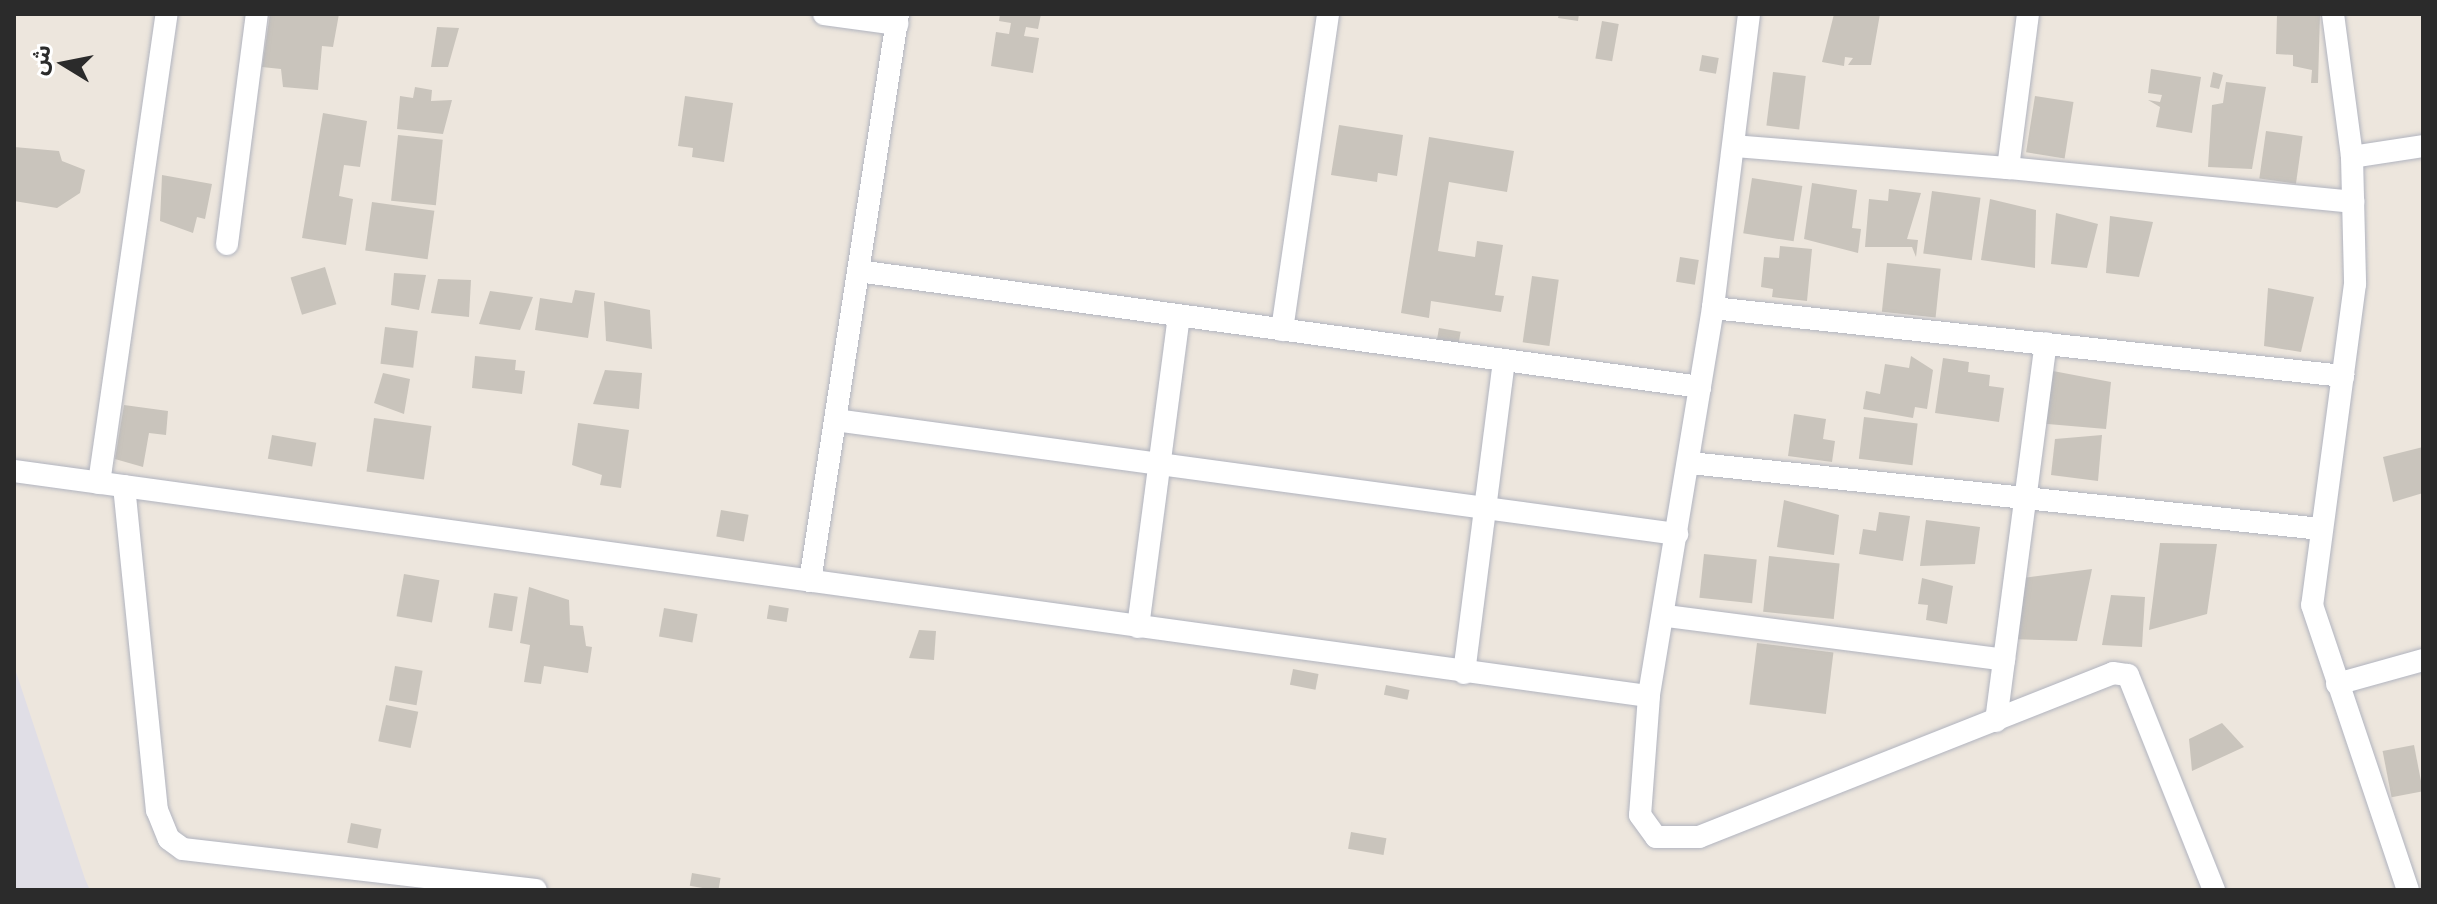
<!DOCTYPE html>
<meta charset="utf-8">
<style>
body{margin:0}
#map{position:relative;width:2437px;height:904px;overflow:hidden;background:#ede6dd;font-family:"Golos Text","Noto Sans Arabic",sans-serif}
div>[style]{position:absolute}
.industrial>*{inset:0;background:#e0dee6}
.building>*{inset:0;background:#c9c4bc;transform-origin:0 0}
.roads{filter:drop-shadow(0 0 2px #b1b4bf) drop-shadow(0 0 2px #b1b4bf)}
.street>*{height:22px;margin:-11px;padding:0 11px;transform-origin:11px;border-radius:11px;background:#fff}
span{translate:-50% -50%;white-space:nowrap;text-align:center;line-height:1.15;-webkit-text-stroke:6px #fff;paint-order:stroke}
.frame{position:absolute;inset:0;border:16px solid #2b2b2b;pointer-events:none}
.north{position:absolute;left:24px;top:24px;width:80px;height:80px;-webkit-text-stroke:6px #fff;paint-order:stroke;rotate:280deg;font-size:22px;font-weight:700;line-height:32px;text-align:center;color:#2b2b2b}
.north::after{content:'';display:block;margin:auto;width:28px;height:36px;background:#2b2b2b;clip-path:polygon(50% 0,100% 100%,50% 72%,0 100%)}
</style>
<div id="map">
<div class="industrial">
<i style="clip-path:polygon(14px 666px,85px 879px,90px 890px,14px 890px)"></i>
</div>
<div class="building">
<i style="clip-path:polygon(270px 14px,339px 14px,333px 47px,322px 46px,318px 90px,283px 87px,281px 69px,262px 67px)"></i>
<i style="clip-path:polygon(1000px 14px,1041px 14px,1038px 29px,1026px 27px,1024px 36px,1039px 38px,1033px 73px,991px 66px,996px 32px,1009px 34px,1011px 23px,999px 21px)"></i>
<i style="clip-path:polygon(1559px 14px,1579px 14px,1578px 21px,1558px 18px)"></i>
<i style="clip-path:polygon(1834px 14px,1880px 14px,1871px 65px,1848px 65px,1853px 58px,1845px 57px,1844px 66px,1822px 62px)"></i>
<i style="clip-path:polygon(2277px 14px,2320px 14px,2318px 83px,2311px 83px,2312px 70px,2293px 66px,2293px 55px,2276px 54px)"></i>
<i style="left:1602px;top:21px;width:17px;height:38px;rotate:10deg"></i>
<i style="clip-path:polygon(437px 27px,459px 28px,448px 67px,431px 67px)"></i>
<i style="left:1702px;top:55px;width:17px;height:16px;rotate:10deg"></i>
<i style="clip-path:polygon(2151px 69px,2201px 77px,2192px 133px,2156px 127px,2160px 107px,2148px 100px,2160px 102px,2162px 95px,2148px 93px)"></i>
<i style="left:1773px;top:72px;width:33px;height:54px;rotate:7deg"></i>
<i style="clip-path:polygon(2213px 72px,2223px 75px,2219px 89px,2210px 87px)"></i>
<i style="clip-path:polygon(2226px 82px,2266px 87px,2252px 169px,2208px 167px,2212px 105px,2223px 103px)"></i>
<i style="clip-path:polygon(415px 87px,432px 90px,431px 101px,452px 100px,443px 134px,397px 129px,400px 96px,413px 98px)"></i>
<i style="clip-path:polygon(685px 96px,733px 103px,724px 162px,692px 157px,693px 148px,678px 146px)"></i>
<i style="left:2035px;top:96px;width:39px;height:57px;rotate:9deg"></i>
<i style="clip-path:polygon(323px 113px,367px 121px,360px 167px,344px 165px,339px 196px,353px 199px,346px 245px,302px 238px)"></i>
<i style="clip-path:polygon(1339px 125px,1403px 135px,1397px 176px,1378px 173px,1377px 182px,1331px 175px)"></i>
<i style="left:2266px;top:131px;width:37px;height:48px;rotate:8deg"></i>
<i style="left:398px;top:135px;width:45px;height:66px;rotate:6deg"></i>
<i style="clip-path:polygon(1429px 137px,1514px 151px,1507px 192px,1449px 182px,1438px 251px,1475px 257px,1477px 241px,1503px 245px,1495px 295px,1504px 296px,1501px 312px,1431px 301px,1429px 318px,1401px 313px)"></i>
<i style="clip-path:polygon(14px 147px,59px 151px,62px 161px,85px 170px,80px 193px,57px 208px,14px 201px)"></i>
<i style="clip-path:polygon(162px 175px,212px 184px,205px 219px,197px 217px,193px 233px,160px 221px)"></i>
<i style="left:1752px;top:178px;width:51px;height:56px;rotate:9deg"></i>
<i style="clip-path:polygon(1812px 183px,1857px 190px,1852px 228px,1861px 229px,1858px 253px,1804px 239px)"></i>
<i style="clip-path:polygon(1889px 189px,1921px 193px,1907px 239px,1918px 240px,1916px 257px,1912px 247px,1865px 247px,1869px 199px,1888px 201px)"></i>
<i style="left:1932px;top:191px;width:49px;height:63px;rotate:8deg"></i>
<i style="clip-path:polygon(1990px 199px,2036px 210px,2035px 268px,1981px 260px)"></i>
<i style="left:372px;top:202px;width:63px;height:49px;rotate:8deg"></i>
<i style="clip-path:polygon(2056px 213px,2098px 224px,2087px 268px,2051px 264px)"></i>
<i style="clip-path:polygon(2110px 216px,2153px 222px,2139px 277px,2106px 273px)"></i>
<i style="clip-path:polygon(1780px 246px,1812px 249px,1807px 301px,1772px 297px,1773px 289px,1761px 287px,1764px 257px,1779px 258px)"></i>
<i style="left:1680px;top:257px;width:19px;height:25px;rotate:9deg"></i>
<i style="left:1887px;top:263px;width:54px;height:49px;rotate:6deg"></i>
<i style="left:325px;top:267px;width:39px;height:36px;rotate:73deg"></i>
<i style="clip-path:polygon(394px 273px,426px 275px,419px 310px,391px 305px)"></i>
<i style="left:1532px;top:276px;width:27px;height:67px;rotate:8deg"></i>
<i style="clip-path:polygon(438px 279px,471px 280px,469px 317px,431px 313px)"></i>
<i style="clip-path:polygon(2268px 288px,2314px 297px,2301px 352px,2264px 346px)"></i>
<i style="clip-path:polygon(575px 290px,595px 293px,588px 338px,535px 330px,540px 298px,572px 303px)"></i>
<i style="clip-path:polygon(490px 291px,533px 297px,520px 330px,479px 324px)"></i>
<i style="clip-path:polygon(604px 301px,650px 310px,652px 349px,606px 341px)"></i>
<i style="left:385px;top:327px;width:33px;height:37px;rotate:7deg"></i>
<i style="left:1439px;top:328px;width:22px;height:15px;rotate:10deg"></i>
<i style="clip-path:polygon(475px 356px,516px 360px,515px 370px,525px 371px,522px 394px,472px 388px)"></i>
<i style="clip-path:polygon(1911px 356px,1933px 370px,1927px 409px,1915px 407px,1913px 418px,1863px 409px,1866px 391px,1880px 394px,1885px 364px,1909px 368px)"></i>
<i style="clip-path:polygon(1943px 358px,1969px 362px,1968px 372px,1990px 375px,1989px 386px,2004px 388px,1999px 422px,1935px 413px)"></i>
<i style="clip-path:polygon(605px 370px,642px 373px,639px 409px,593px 404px)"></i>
<i style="clip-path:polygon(2053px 371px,2111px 382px,2106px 429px,2036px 423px)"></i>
<i style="clip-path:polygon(383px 373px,410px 379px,404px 414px,374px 403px)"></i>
<i style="clip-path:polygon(124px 405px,168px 411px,166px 435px,149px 433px,143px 467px,115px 459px)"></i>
<i style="clip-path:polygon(1794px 414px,1826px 419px,1823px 439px,1835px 441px,1832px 462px,1788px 456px)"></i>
<i style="left:1864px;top:417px;width:54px;height:42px;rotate:7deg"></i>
<i style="left:374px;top:418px;width:58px;height:54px;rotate:8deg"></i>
<i style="clip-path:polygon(578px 423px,629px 430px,621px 488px,600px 485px,602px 475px,572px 465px)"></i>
<i style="left:272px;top:435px;width:45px;height:24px;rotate:10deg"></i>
<i style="clip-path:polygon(2102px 435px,2098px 481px,2051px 475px,2055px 439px)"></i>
<i style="clip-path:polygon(2423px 447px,2423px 493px,2393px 502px,2383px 457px)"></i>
<i style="clip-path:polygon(1784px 500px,1839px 515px,1834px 555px,1777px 547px)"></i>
<i style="left:721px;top:510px;width:28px;height:27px;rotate:10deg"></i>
<i style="clip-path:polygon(1879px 512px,1910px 516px,1903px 561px,1859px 554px,1863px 529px,1876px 531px)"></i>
<i style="clip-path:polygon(1926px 520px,1980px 527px,1975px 564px,1920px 566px)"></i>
<i style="clip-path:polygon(2160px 543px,2217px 544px,2207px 614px,2149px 630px)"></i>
<i style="left:1704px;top:554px;width:53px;height:44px;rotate:6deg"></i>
<i style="left:1769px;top:556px;width:71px;height:56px;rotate:6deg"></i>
<i style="clip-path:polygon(2092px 569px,2077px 641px,2007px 639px,2015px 579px)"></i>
<i style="left:404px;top:574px;width:36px;height:43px;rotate:10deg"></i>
<i style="clip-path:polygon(1922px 578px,1953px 586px,1947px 624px,1926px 620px,1928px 605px,1918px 604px)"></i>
<i style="clip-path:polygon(529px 587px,569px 600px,570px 625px,583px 626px,586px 646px,592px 647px,588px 673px,544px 666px,541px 684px,524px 682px,530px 645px,520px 643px)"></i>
<i style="left:494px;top:593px;width:24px;height:35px;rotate:9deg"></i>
<i style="clip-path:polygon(2111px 595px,2145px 597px,2142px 647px,2102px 645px)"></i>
<i style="left:769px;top:605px;width:20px;height:14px;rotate:9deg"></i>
<i style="left:664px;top:608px;width:34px;height:29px;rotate:10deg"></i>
<i style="clip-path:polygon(919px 630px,936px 631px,934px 660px,909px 658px)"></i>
<i style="left:1757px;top:643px;width:77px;height:62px;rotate:7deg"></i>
<i style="left:395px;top:666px;width:28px;height:35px;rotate:10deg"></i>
<i style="left:1293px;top:669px;width:26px;height:16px;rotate:11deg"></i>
<i style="left:1386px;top:685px;width:24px;height:10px;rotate:12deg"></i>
<i style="left:386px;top:705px;width:33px;height:37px;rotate:12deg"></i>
<i style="clip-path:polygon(2222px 723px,2244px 747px,2192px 771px,2189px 739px)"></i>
<i style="left:2414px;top:745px;width:47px;height:32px;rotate:79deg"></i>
<i style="left:351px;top:823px;width:31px;height:20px;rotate:11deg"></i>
<i style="left:1351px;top:832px;width:36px;height:17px;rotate:10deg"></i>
<i style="left:692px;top:873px;width:29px;height:13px;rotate:10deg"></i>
</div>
<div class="roads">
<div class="street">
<i style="left:824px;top:14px;width:74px;rotate:7.8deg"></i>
<i style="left:1749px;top:14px;width:296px;rotate:97deg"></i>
<i style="left:1713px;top:308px;width:393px;rotate:99.4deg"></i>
<i style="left:1649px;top:696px;width:119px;rotate:94.3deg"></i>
<i style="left:1640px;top:815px;width:27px;rotate:54deg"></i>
<i style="left:1656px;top:837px;width:43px"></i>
<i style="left:1699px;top:837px;width:445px;rotate:-21.6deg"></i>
<i style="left:2113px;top:673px;width:15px;rotate:8deg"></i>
<i style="left:2128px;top:675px;width:232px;rotate:68.2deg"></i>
<i style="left:2333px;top:14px;width:144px;rotate:82.4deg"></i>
<i style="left:2352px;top:157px;width:127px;rotate:88.6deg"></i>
<i style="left:2355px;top:284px;width:324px;rotate:97.6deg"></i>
<i style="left:2312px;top:605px;width:301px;rotate:71.4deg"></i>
<i style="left:1734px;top:146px;width:275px;rotate:4.6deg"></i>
<i style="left:2008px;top:168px;width:155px;rotate:-82.6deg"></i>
<i style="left:2352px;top:157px;width:72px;rotate:-8.8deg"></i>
<i style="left:2008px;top:168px;width:347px;rotate:5.6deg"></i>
<i style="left:227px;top:244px;width:232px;rotate:-82.6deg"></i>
<i style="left:858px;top:271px;width:850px;rotate:7.84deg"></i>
<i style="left:1713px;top:308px;width:634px;rotate:6.16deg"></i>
<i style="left:1282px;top:330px;width:319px;rotate:-81.7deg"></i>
<i style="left:835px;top:420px;width:850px;rotate:7.71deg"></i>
<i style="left:1690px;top:463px;width:634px;rotate:5.97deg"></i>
<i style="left:14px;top:471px;width:1650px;rotate:7.84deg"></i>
<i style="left:99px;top:483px;width:474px;rotate:-81.8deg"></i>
<i style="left:124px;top:486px;width:326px;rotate:84.2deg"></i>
<i style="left:157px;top:810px;width:31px;rotate:68deg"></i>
<i style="left:169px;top:839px;width:17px;rotate:36deg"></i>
<i style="left:183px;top:849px;width:355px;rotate:6.6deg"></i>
<i style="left:810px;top:581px;width:574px;rotate:-81.18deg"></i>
<i style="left:1667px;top:616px;width:340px;rotate:7.4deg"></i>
<i style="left:1138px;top:627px;width:314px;rotate:-82.5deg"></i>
<i style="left:1464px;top:673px;width:315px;rotate:-82.7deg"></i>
<i style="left:2337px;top:684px;width:89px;rotate:-15.6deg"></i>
<i style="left:1996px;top:721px;width:381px;rotate:-82.5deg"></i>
</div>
</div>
<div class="frame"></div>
<div class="north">ش</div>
</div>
